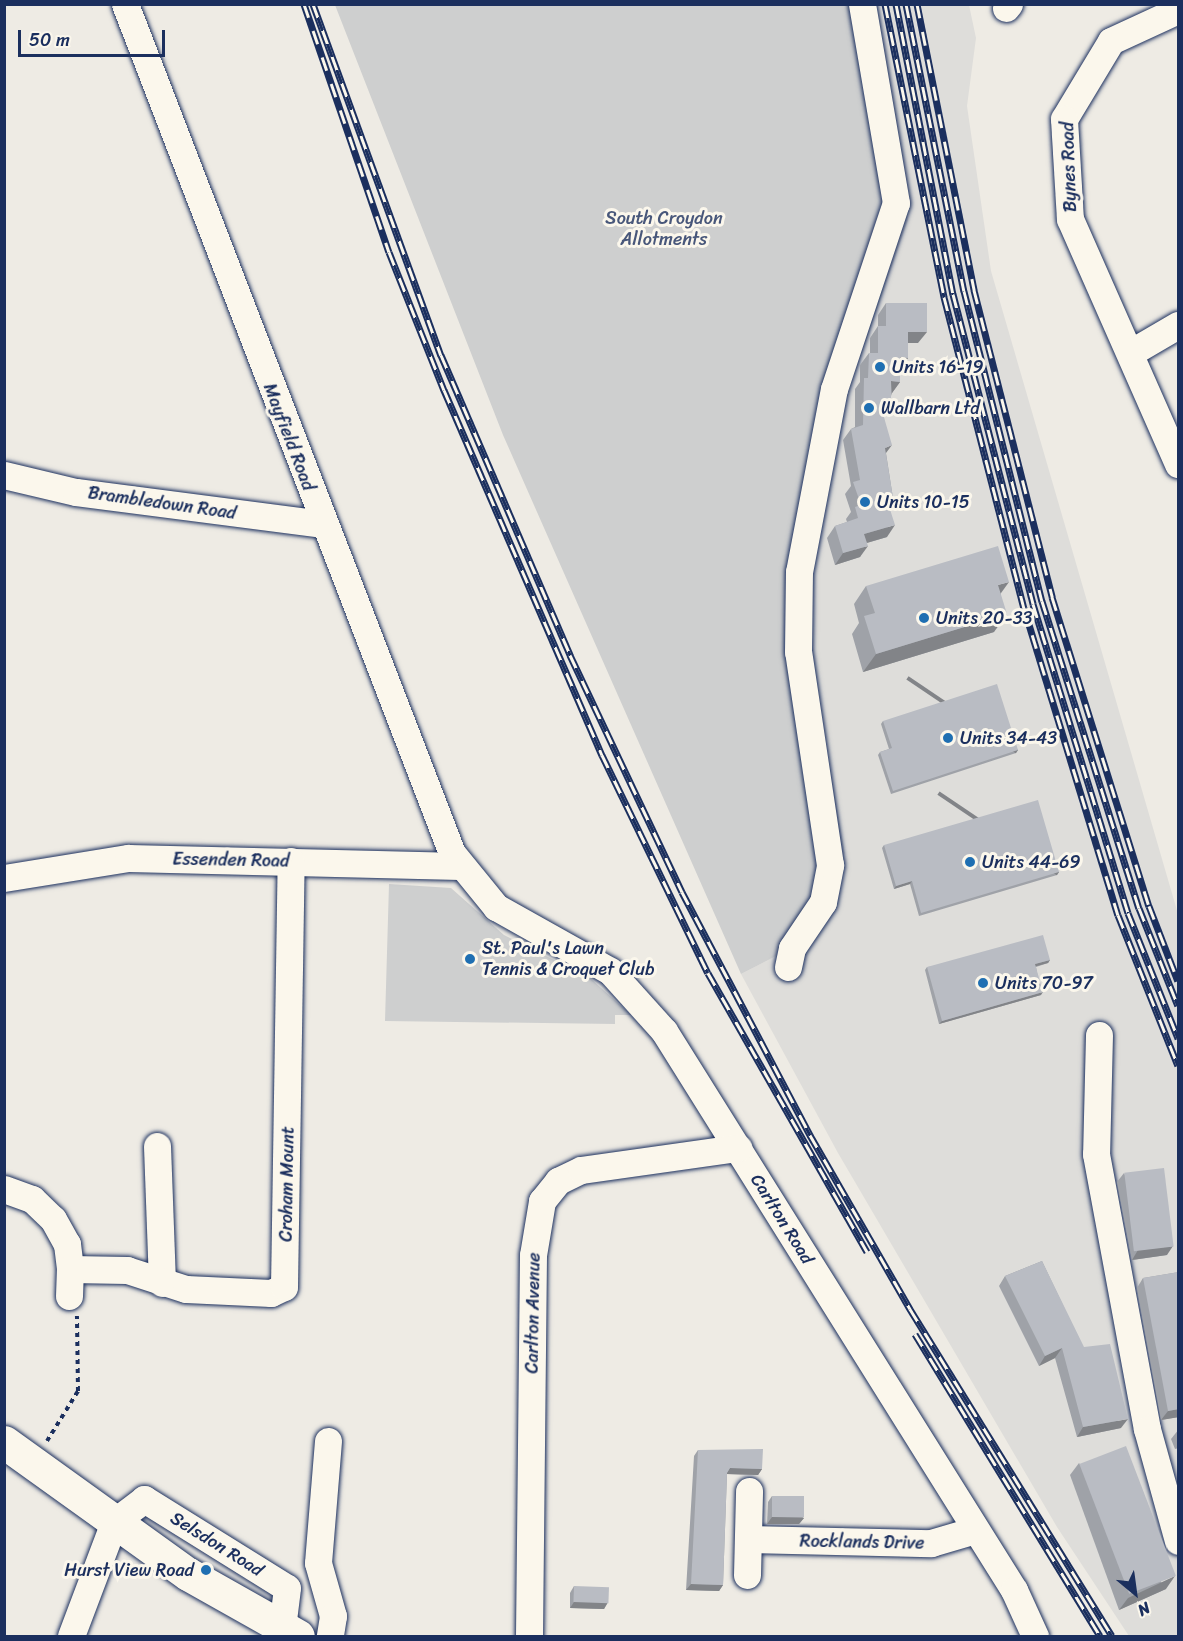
<!DOCTYPE html>
<style>
body{margin:0}
#map{position:relative;width:1183px;height:1641px;overflow:hidden;background:#eeebe4;font-family:Sriracha,sans-serif}
div>[style]{position:absolute}
.built>*{inset:0;background:#deddda}
.green>*{inset:0;background:#cecfcf}
.path>*{height:4px;margin-top:-2px;transform-origin:0;background:repeating-linear-gradient(90deg,#1b2f5e 0 4.5px,transparent 0 9px)}
.roads{filter:drop-shadow(0 0 2px #1b2f5e) drop-shadow(0 0 2px #1b2f5e)}
.minor>*{height:27px;margin:-13.5px;padding:0 13.5px;transform-origin:13.5px;border-radius:13.5px;background:#fbf7ec}
.major>*{height:33px;margin:-16.5px;padding:0 16.5px;transform-origin:16.5px;border-radius:16.5px;background:#fbf7ec}
.rail>*{height:7px;margin-top:-3.5px;transform-origin:0;background:repeating-linear-gradient(90deg,#fbf7ec 0 14px,#1b2f5e 0 28px);box-sizing:border-box;border-block:2px solid #1b2f5e}
.wall>*{inset:0;background:#9fa2a8}
.shaded-wall>*{inset:0;background:#828488;transform-origin:0 0}
.building>*{inset:0;background:#b9bcc3;transform-origin:0 0}
.dots>*{width:16px;height:16px;translate:-50% -50%;box-sizing:border-box;border:3px solid #fbf7ec;border-radius:50%}
span{translate:-50% -50%;white-space:nowrap;text-align:center;line-height:1.15;-webkit-text-stroke:6px #fbf7ec;paint-order:stroke}
.street-label{font-size:18px;color:#1b2f5e}
.park-label{font-size:18px;color:#48577a}
.poi-label{font-size:18px;color:#1b2f5e}
.left{translate:0 -50%;text-align:left}
.right{translate:-100% -50%;text-align:right}
.frame{position:absolute;inset:0;border:6px solid #1b2f5e;pointer-events:none}
.north{position:absolute;left:1105px;top:1563px;width:60px;height:60px;-webkit-text-stroke:4px #fbf7ec;paint-order:stroke;rotate:151deg;font-size:16px;font-weight:700;line-height:24px;text-align:center;color:#1b2f5e}
.north::after{content:'';display:block;margin:auto;width:21px;height:27px;background:#1b2f5e;clip-path:polygon(50% 0,100% 100%,50% 72%,0 100%)}
.scale{position:absolute;left:18px;top:30px;width:147px;height:27px;box-sizing:border-box;border:3px solid #1b2f5e;border-top:0;padding-left:8px;font-size:18px;line-height:21px;white-space:nowrap;color:#1b2f5e;-webkit-text-stroke:4px #fbf7ec;paint-order:stroke}
</style>
<div id="map">
<div class="built">
<i style="clip-path:polygon(867px 5px,969px 5px,976px 38px,967px 106px,991px 271px,1178px 914px,1178px 1636px,1129px 1636px,1057px 1527px,838px 1153px,741px 974px,809px 939px,845px 853px,805px 616px,838px 428px,880px 287px)"></i>
</div>
<div class="green">
<i style="clip-path:polygon(335px 5px,867px 5px,908px 220px,835px 429px,804px 616px,845px 853px,809px 939px,741px 974px,503px 435px)"></i>
<i style="clip-path:polygon(389px 884px,451px 888px,504px 935px,590px 978px,631px 1015px,615px 1015px,615px 1024px,385px 1021px)"></i>
</div>
<div class="path">
<i style="left:47px;top:1441px;width:59px;rotate:-58.2deg"></i>
<i style="left:78px;top:1391px;width:75px;rotate:-90.8deg"></i>
</div>
<div class="roads">
<div class="minor">
<i style="left:125px;top:4px;width:910px;rotate:68.94deg"></i>
<i style="left:452px;top:853px;width:70px;rotate:50.8deg"></i>
<i style="left:496px;top:907px;width:131px;rotate:29.3deg"></i>
<i style="left:610px;top:971px;width:81px;rotate:48deg"></i>
<i style="left:664px;top:1031px;width:660px;rotate:57.95deg"></i>
<i style="left:1014px;top:1590px;width:51px;rotate:65.5deg"></i>
<i style="left:1006px;top:8px;width:5px;rotate:-53deg"></i>
<i style="left:1178px;top:10px;width:74px;rotate:155.2deg"></i>
<i style="left:1111px;top:41px;width:91px;rotate:121.1deg"></i>
<i style="left:1064px;top:119px;width:100px;rotate:86.6deg"></i>
<i style="left:1070px;top:219px;width:268px;rotate:66.2deg"></i>
<i style="left:1130px;top:353px;width:56px;rotate:-30.3deg"></i>
<i style="left:4px;top:475px;width:74px;rotate:13.3deg"></i>
<i style="left:76px;top:492px;width:248px;rotate:7.4deg"></i>
<i style="left:4px;top:878px;width:126px;rotate:-9.2deg"></i>
<i style="left:128px;top:858px;width:332px;rotate:1.4deg"></i>
<i style="left:788px;top:967px;width:19px;rotate:-78deg"></i>
<i style="left:792px;top:948px;width:55px;rotate:-56deg"></i>
<i style="left:823px;top:902px;width:38px;rotate:-79deg"></i>
<i style="left:830px;top:865px;width:215px;rotate:-98.5deg"></i>
<i style="left:798px;top:652px;width:80px;rotate:-89.3deg"></i>
<i style="left:799px;top:572px;width:186px;rotate:-79.2deg"></i>
<i style="left:834px;top:389px;width:196px;rotate:-71.6deg"></i>
<i style="left:896px;top:203px;width:202px;rotate:-99.7deg"></i>
<i style="left:1099px;top:1035px;width:119px;rotate:91.4deg"></i>
<i style="left:1096px;top:1154px;width:280px;rotate:79.5deg"></i>
<i style="left:1147px;top:1429px;width:116px;rotate:74.5deg"></i>
<i style="left:157px;top:1146px;width:137px;rotate:87.9deg"></i>
<i style="left:4px;top:1189px;width:30px;rotate:20deg"></i>
<i style="left:32px;top:1199px;width:29px;rotate:44deg"></i>
<i style="left:53px;top:1219px;width:29px;rotate:61deg"></i>
<i style="left:67px;top:1244px;width:25px;rotate:83deg"></i>
<i style="left:70px;top:1269px;width:57px;rotate:1deg"></i>
<i style="left:127px;top:1270px;width:62px;rotate:17.9deg"></i>
<i style="left:186px;top:1289px;width:85px;rotate:2.7deg"></i>
<i style="left:271px;top:1293px;width:14px;rotate:-25deg"></i>
<i style="left:284px;top:1287px;width:426px;rotate:-89.1deg"></i>
<i style="left:69px;top:1296px;width:27px;rotate:-88deg"></i>
<i style="left:328px;top:1441px;width:122px;rotate:94.7deg"></i>
<i style="left:318px;top:1563px;width:55px;rotate:74.2deg"></i>
<i style="left:333px;top:1616px;width:20px;rotate:99deg"></i>
<i style="left:748px;top:1539px;width:183px;rotate:1.3deg"></i>
<i style="left:931px;top:1543px;width:46px;rotate:-16.5deg"></i>
<i style="left:747px;top:1575px;width:84px;rotate:-88.6deg"></i>
<i style="left:71px;top:1636px;width:122px;rotate:-69.3deg"></i>
<i style="left:114px;top:1522px;width:38px;rotate:-37deg"></i>
<i style="left:144px;top:1499px;width:168px;rotate:31.9deg"></i>
<i style="left:287px;top:1588px;width:40px;rotate:97.1deg"></i>
<i style="left:529px;top:1636px;width:381px;rotate:-89.4deg"></i>
<i style="left:533px;top:1255px;width:55px;rotate:-80.5deg"></i>
<i style="left:542px;top:1201px;width:26px;rotate:-51deg"></i>
<i style="left:558px;top:1181px;width:25px;rotate:-26deg"></i>
<i style="left:581px;top:1170px;width:159px;rotate:-8deg"></i>
</div>
<div class="major">
<i style="left:4px;top:1442px;width:226px;rotate:35.7deg"></i>
<i style="left:188px;top:1574px;width:126px;rotate:29.4deg"></i>
</div>
</div>
<div class="rail">
<i style="left:304px;top:4px;width:262px;rotate:71.1deg"></i>
<i style="left:389px;top:252px;width:149px;rotate:68.3deg"></i>
<i style="left:444px;top:390px;width:398px;rotate:66.6deg"></i>
<i style="left:602px;top:755px;width:242px;rotate:64.1deg"></i>
<i style="left:708px;top:973px;width:321px;rotate:60.3deg"></i>
<i style="left:313px;top:4px;width:374px;rotate:70deg"></i>
<i style="left:441px;top:355px;width:327px;rotate:66.7deg"></i>
<i style="left:570px;top:655px;width:262px;rotate:64.7deg"></i>
<i style="left:682px;top:892px;width:275px;rotate:62.2deg"></i>
<i style="left:810px;top:1135px;width:201px;rotate:60.1deg"></i>
<i style="left:910px;top:1309px;width:384px;rotate:58.3deg"></i>
<i style="left:885px;top:4px;width:299px;rotate:78.6deg"></i>
<i style="left:944px;top:297px;width:321px;rotate:75.6deg"></i>
<i style="left:1024px;top:608px;width:321px;rotate:73deg"></i>
<i style="left:1118px;top:915px;width:162px;rotate:68.3deg"></i>
<i style="left:896px;top:4px;width:296px;rotate:78.9deg"></i>
<i style="left:953px;top:294px;width:320px;rotate:75.5deg"></i>
<i style="left:1033px;top:604px;width:323px;rotate:72.9deg"></i>
<i style="left:1128px;top:913px;width:135px;rotate:68.2deg"></i>
<i style="left:906px;top:4px;width:293px;rotate:78.6deg"></i>
<i style="left:964px;top:291px;width:320px;rotate:75.9deg"></i>
<i style="left:1042px;top:601px;width:322px;rotate:72.5deg"></i>
<i style="left:1139px;top:908px;width:105px;rotate:68.3deg"></i>
<i style="left:917px;top:4px;width:292px;rotate:78.7deg"></i>
<i style="left:974px;top:290px;width:317px;rotate:75.7deg"></i>
<i style="left:1052px;top:597px;width:324px;rotate:72.6deg"></i>
<i style="left:1149px;top:906px;width:80px;rotate:68.9deg"></i>
<i style="left:915px;top:1334px;width:354px;rotate:58.5deg"></i>
</div>
<div class="wall">
<i style="clip-path:polygon(886px 303px,918px 343px,908px 343px,908px 358px,900px 369px,900px 382px,892px 393px,884px 417px,886px 453px,893px 498px,888px 505px,887px 537px,867px 543px,860px 557px,835px 565px,827px 538px,835px 526px,847px 522px,846px 519px,851px 512px,845px 494px,851px 486px,843px 440px,851px 429px,855px 427px,855px 389px,860px 382px,860px 365px,869px 353px,870px 353px,870px 338px,878px 326px,878px 315px)"></i>
<i style="clip-path:polygon(866px 586px,1001px 594px,994px 632px,863px 672px,852px 634px,859px 623px,854px 604px)"></i>
<i style="clip-path:polygon(883px 721px,1018px 750px,1016px 753px,891px 794px,878px 755px,880px 752px,889px 749px,881px 724px)"></i>
<i style="clip-path:polygon(884px 845px,1059px 872px,1057px 875px,919px 916px,910px 884px,894px 889px,882px 848px)"></i>
<i style="clip-path:polygon(1050px 960px,1048px 963px,1036px 967px,1041px 995px,939px 1024px,925px 970px,927px 967px)"></i>
<i style="clip-path:polygon(1124px 1173px,1167px 1255px,1132px 1260px,1117px 1182px)"></i>
<i style="clip-path:polygon(1042px 1261px,1121px 1428px,1077px 1437px,1055px 1358px,1039px 1366px,999px 1286px,1005px 1276px)"></i>
<i style="clip-path:polygon(1179px 1272px,1179px 1417px,1161px 1420px,1137px 1288px,1143px 1278px)"></i>
<i style="clip-path:polygon(1179px 1429px,1179px 1448px,1175px 1449px,1171px 1439px)"></i>
<i style="clip-path:polygon(698px 1450px,762px 1469px,758px 1475px,727px 1474px,723px 1585px,719px 1591px,686px 1590px,694px 1456px)"></i>
<i style="clip-path:polygon(1079px 1463px,1166px 1589px,1119px 1610px,1070px 1475px)"></i>
<i style="clip-path:polygon(772px 1496px,804px 1518px,799px 1524px,767px 1524px,768px 1502px)"></i>
<i style="clip-path:polygon(574px 1586px,608px 1602px,604px 1609px,570px 1608px,570px 1593px)"></i>
</div>
<div class="shaded-wall">
<i style="clip-path:polygon(908px 332px,927px 332px,918px 343px,900px 343px)"></i>
<i style="clip-path:polygon(900px 357px,908px 358px,900px 369px)"></i>
<i style="clip-path:polygon(891px 381px,900px 382px,892px 393px)"></i>
<i style="clip-path:polygon(881px 407px,891px 407px,883px 418px)"></i>
<i style="clip-path:polygon(892px 445px,883px 457px,885px 448px)"></i>
<i style="clip-path:polygon(893px 498px,885px 510px,887px 500px)"></i>
<i style="clip-path:polygon(895px 525px,887px 537px,856px 546px,864px 534px)"></i>
<i style="clip-path:polygon(868px 546px,860px 557px,835px 565px,843px 553px)"></i>
<i style="clip-path:polygon(1009px 582px,996px 600px,998px 585px)"></i>
<i style="clip-path:polygon(1007px 614px,994px 632px,863px 672px,876px 654px)"></i>
<i style="left:1018px;top:750px;width:4px;height:132px;rotate:124deg"></i>
<i style="left:1059px;top:872px;width:4px;height:144px;rotate:124deg"></i>
<i style="clip-path:polygon(912px 881px,910px 884px,894px 889px,896px 886px)"></i>
<i style="clip-path:polygon(1050px 960px,1048px 963px,1033px 967px,1035px 964px)"></i>
<i style="clip-path:polygon(1043px 992px,1041px 995px,939px 1024px,942px 1021px)"></i>
<i style="clip-path:polygon(1173px 1246px,1167px 1255px,1132px 1260px,1138px 1250px)"></i>
<i style="clip-path:polygon(1062px 1348px,1055px 1358px,1039px 1366px,1045px 1356px)"></i>
<i style="clip-path:polygon(1179px 1409px,1179px 1417px,1161px 1420px,1168px 1411px)"></i>
<i style="clip-path:polygon(1128px 1419px,1121px 1428px,1077px 1437px,1083px 1427px)"></i>
<i style="clip-path:polygon(730px 1468px,762px 1469px,758px 1475px,726px 1474px)"></i>
<i style="clip-path:polygon(772px 1517px,804px 1518px,799px 1524px,767px 1524px)"></i>
<i style="clip-path:polygon(1175px 1576px,1166px 1589px,1119px 1610px,1128px 1598px)"></i>
<i style="clip-path:polygon(691px 1584px,723px 1585px,719px 1591px,686px 1590px)"></i>
<i style="clip-path:polygon(574px 1602px,608px 1602px,604px 1609px,570px 1608px)"></i>
</div>
<div class="building">
<i style="clip-path:polygon(886px 303px,927px 303px,927px 332px,908px 332px,908px 358px,900px 357px,900px 382px,891px 381px,891px 407px,881px 407px,892px 445px,885px 448px,893px 498px,887px 500px,895px 525px,864px 534px,868px 546px,843px 553px,835px 526px,858px 518px,855px 507px,861px 505px,853px 482px,860px 480px,851px 429px,863px 425px,864px 378px,868px 378px,869px 353px,878px 353px,878px 326px,886px 326px)"></i>
<i style="clip-path:polygon(998px 546px,1009px 582px,998px 585px,1007px 614px,876px 654px,864px 616px,875px 613px,866px 586px)"></i>
<i style="clip-path:polygon(997px 684px,1018px 750px,893px 791px,880px 752px,892px 748px,883px 721px)"></i>
<i style="clip-path:polygon(1038px 800px,1059px 872px,921px 913px,912px 881px,896px 886px,884px 845px)"></i>
<i style="clip-path:polygon(1043px 935px,1050px 960px,1035px 964px,1043px 992px,942px 1021px,927px 967px)"></i>
<i style="left:1164px;top:1168px;width:79px;height:40px;rotate:83deg"></i>
<i style="clip-path:polygon(1042px 1261px,1084px 1347px,1110px 1344px,1128px 1419px,1083px 1427px,1062px 1348px,1045px 1356px,1005px 1276px)"></i>
<i style="clip-path:polygon(1179px 1272px,1179px 1409px,1168px 1411px,1143px 1278px)"></i>
<i style="left:1126px;top:1446px;width:139px;height:50px;rotate:69deg"></i>
<i style="clip-path:polygon(763px 1449px,762px 1469px,730px 1468px,727px 1473px,723px 1585px,691px 1584px,698px 1450px)"></i>
<i style="left:772px;top:1496px;width:32px;height:21px"></i>
<i style="left:574px;top:1586px;width:35px;height:16px;rotate:2deg"></i>
</div>
<div class="dots">
<i style="left:880px;top:367px;background:#1f6fb2"></i>
<i style="left:869px;top:408px;background:#1f6fb2"></i>
<i style="left:865px;top:502px;background:#1f6fb2"></i>
<i style="left:924px;top:618px;background:#1f6fb2"></i>
<i style="left:948px;top:738px;background:#1f6fb2"></i>
<i style="left:970px;top:862px;background:#1f6fb2"></i>
<i style="left:470px;top:959px;background:#1f6fb2"></i>
<i style="left:983px;top:983px;background:#1f6fb2"></i>
<i style="left:206px;top:1570px;background:#1f6fb2"></i>
</div>
<div class="street-label">
<span style="left:1069px;top:167px;rotate:-92deg">Bynes Road</span>
<span style="left:289px;top:437px;rotate:69deg">Mayfield Road</span>
<span style="left:162px;top:503px;rotate:8deg">Brambledown Road</span>
<span style="left:231px;top:860px;rotate:1deg">Essenden Road</span>
<span style="left:287px;top:1184px;rotate:-89deg">Croham Mount</span>
<span style="left:782px;top:1219px;rotate:58deg">Carlton Road</span>
<span style="left:533px;top:1313px;rotate:-89deg">Carlton Avenue</span>
<span style="left:862px;top:1542px;rotate:1deg">Rocklands Drive</span>
<span style="left:217px;top:1544px;rotate:32deg">Selsdon Road</span>
</div>
<div class="park-label">
<span style="left:664px;top:229px">South Croydon<br>Allotments</span>
</div>
<div class="poi-label">
<span class="left" style="left:892px;top:367px">Units 16-19</span>
<span class="left" style="left:881px;top:408px">Wallbarn Ltd</span>
<span class="left" style="left:877px;top:502px">Units 10-15</span>
<span class="left" style="left:936px;top:618px">Units 20-33</span>
<span class="left" style="left:960px;top:738px">Units 34-43</span>
<span class="left" style="left:982px;top:862px">Units 44-69</span>
<span class="left" style="left:482px;top:959px">St. Paul's Lawn<br>Tennis &amp; Croquet Club</span>
<span class="left" style="left:995px;top:983px">Units 70-97</span>
<span class="right" style="left:194px;top:1570px">Hurst View Road</span>
</div>
<div class="frame"></div>
<div class="north">N</div>
<div class="scale">50 m</div>
</div>
